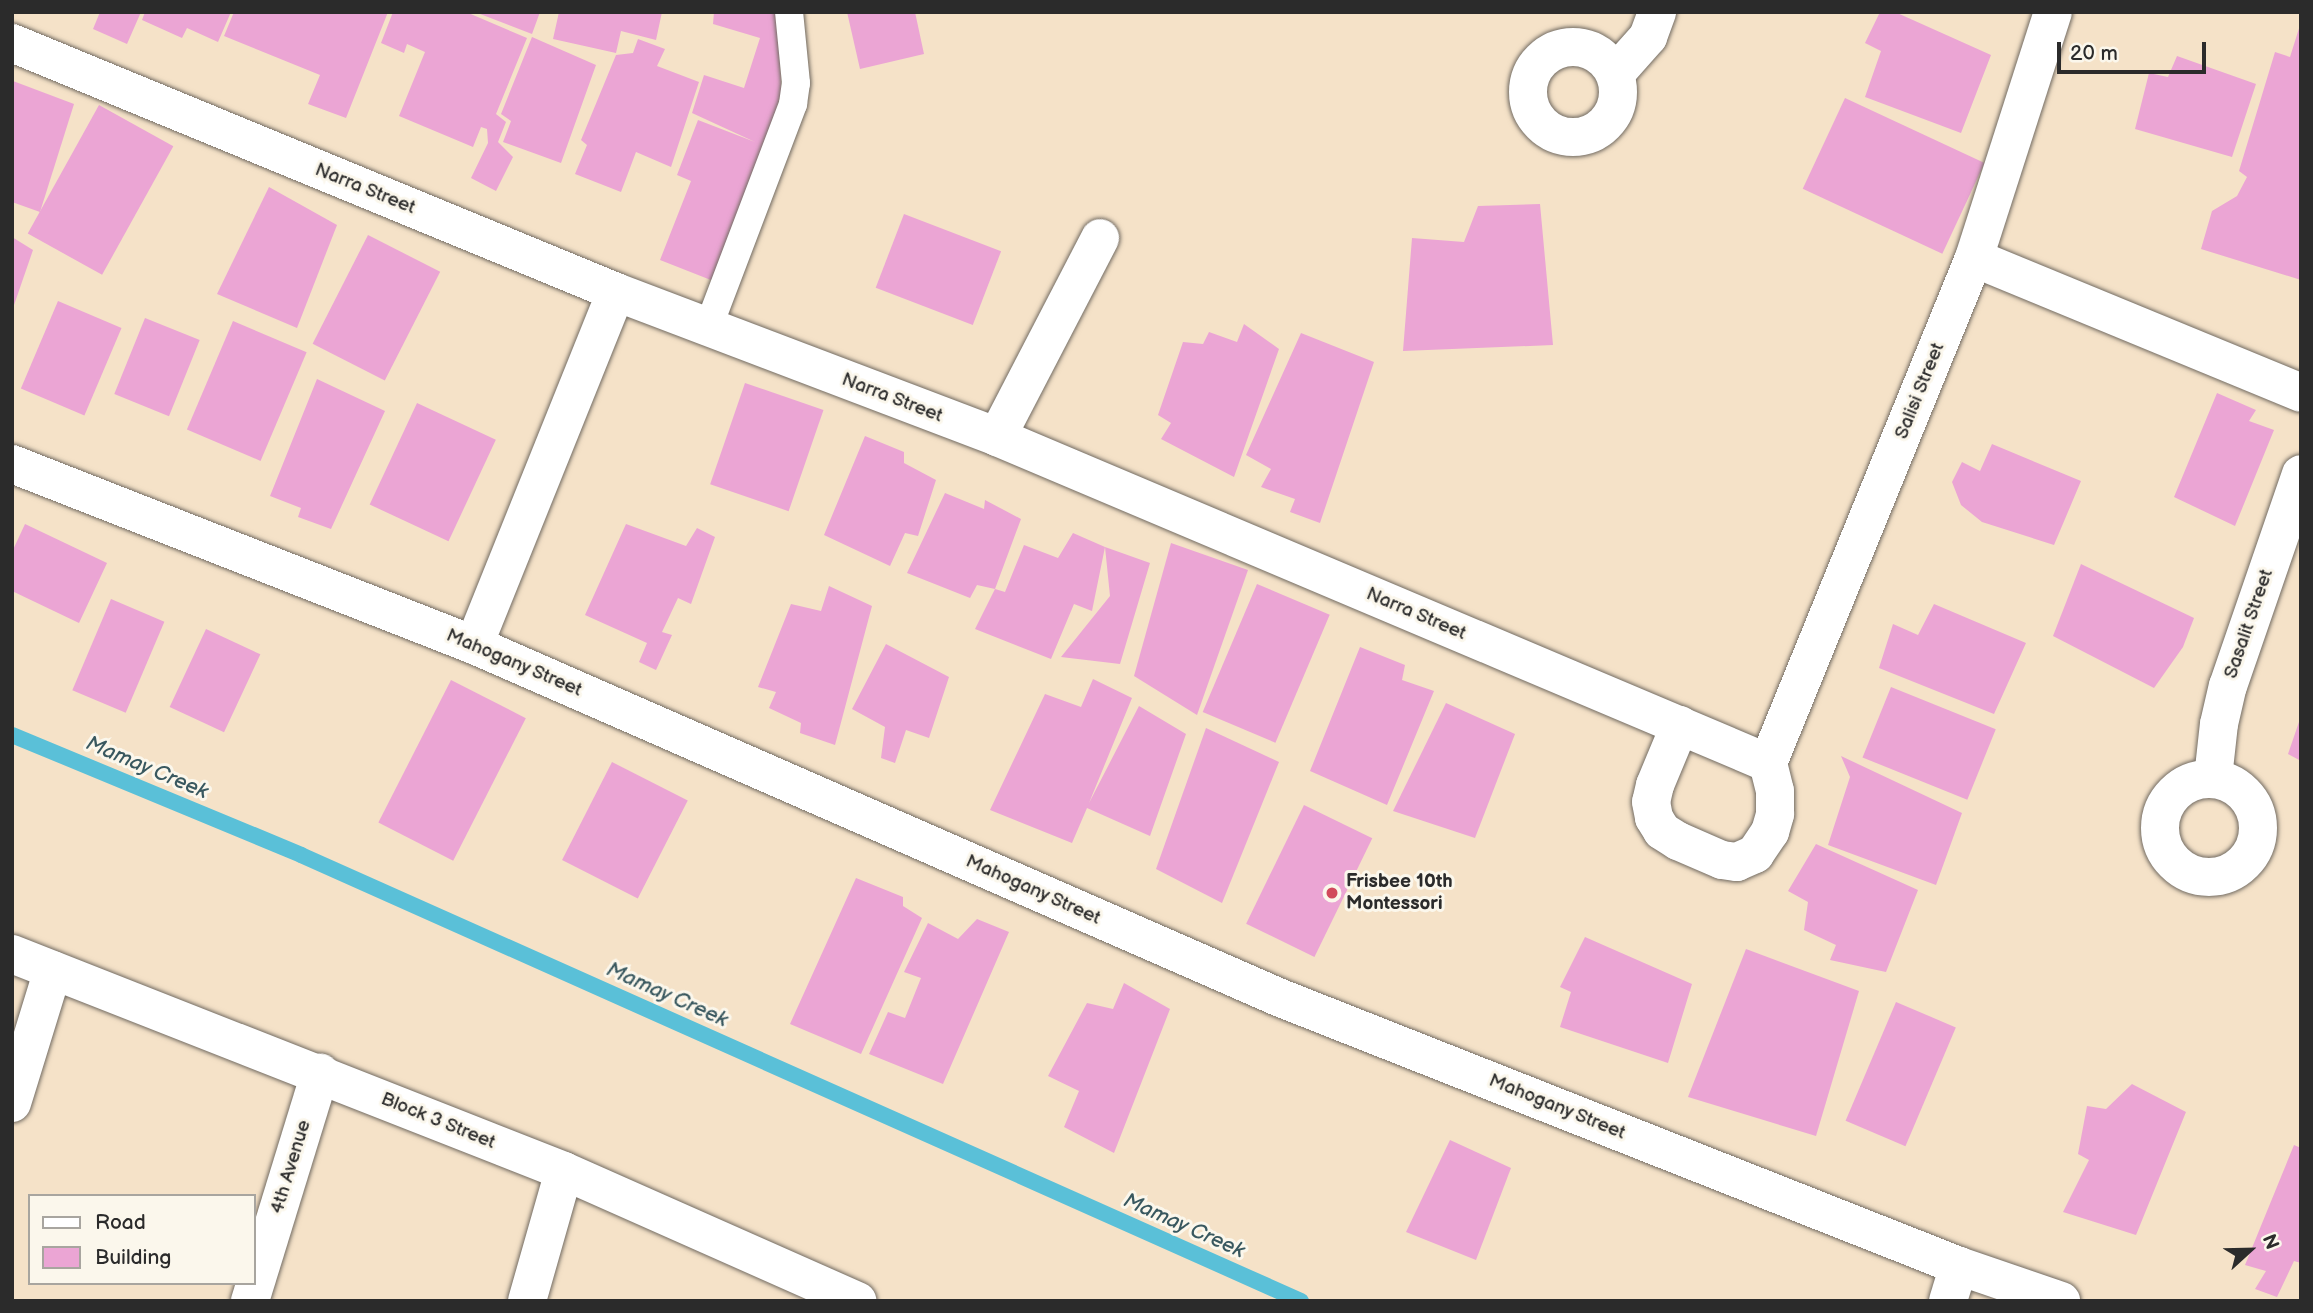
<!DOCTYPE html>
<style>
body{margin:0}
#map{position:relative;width:2313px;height:1313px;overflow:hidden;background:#f5e2c8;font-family:"Balsamiq Sans",sans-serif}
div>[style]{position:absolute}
.stream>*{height:16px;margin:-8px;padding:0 8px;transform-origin:8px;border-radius:8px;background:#5ac0d8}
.building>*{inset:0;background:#eba5d4;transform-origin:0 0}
.roads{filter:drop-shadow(0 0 2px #726b62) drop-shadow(0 0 2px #726b62)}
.service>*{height:28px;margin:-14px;padding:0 14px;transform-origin:14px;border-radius:14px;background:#fff}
.minor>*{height:38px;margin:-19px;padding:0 19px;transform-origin:19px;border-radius:19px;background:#fff}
.minor>.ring{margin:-19px;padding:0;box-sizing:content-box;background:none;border:38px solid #fff;border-radius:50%}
.dots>*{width:19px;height:19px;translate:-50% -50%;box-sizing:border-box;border:4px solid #fbf7ec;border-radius:50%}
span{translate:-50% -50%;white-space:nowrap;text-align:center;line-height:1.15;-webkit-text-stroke:6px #fbf7ec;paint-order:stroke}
.street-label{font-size:19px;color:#2b2b2b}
.poi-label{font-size:19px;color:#2b2b2b;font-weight:700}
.left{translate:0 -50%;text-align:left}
.water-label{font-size:21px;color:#39585f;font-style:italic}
.frame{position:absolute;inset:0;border:14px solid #2b2b2b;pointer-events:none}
.legend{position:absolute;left:28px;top:1194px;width:228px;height:91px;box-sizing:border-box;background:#fbf7ec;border:2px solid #a8a59f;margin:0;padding:9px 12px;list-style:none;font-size:21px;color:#2b2b2b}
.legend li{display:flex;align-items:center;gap:14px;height:35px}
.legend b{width:35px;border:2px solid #a8a59f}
.north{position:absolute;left:2215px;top:1215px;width:70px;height:70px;-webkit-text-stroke:5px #fbf7ec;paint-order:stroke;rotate:68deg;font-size:19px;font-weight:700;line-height:28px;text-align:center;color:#2b2b2b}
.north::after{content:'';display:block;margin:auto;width:24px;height:32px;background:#2b2b2b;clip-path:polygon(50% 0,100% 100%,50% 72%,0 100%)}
.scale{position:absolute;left:2057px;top:42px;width:149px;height:32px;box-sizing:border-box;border:4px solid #2b2b2b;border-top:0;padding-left:9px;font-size:21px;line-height:24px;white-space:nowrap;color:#2b2b2b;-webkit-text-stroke:5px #fbf7ec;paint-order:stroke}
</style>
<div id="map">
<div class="stream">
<i style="left:12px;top:735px;width:313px;rotate:22.5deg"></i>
<i style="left:301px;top:855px;width:1095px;rotate:24.04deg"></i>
</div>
<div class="building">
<i style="clip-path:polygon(100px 12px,141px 12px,127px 44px,93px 29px)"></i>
<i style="clip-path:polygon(145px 12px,231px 12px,218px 42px,187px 28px,182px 38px,142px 20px)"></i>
<i style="clip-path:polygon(234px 12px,388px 12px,346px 118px,308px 104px,320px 75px,224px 36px)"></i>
<i style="clip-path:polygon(393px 12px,466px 12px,527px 38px,496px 114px,506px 122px,498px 142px,513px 157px,496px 191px,471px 178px,488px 143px,487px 129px,481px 127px,473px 147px,399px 116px,425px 52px,407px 44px,404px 53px,381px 43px)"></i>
<i style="clip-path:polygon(475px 12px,540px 12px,532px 34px)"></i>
<i style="clip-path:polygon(559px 12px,662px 12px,656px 40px,621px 31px,616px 53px,553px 39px)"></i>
<i style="clip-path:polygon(714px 12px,779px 12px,781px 94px,721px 284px,660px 260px,691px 181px,677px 175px,698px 120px,755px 142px,692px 113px,704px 75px,744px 88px,760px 38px,713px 24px)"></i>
<i style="clip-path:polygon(847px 12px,915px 12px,924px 54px,860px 69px)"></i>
<i style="clip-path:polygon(1880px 12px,1895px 12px,1991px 55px,1961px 133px,1865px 97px,1881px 51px,1865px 43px)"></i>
<i style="clip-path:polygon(2301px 22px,2301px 280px,2201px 249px,2212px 211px,2237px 196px,2247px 177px,2239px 171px,2275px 52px,2290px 57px)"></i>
<i style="clip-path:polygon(532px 37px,596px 65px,561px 163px,503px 142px,511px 121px,501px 114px)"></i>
<i style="clip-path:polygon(638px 39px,665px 49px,657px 66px,699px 82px,671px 167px,636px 152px,621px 192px,575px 174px,587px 145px,581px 140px,616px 55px,633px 53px)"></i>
<i style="clip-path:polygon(2177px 56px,2256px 84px,2232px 157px,2135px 129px,2149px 73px,2168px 77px)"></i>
<i style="clip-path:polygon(13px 81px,74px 104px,40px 212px,12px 202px)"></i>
<i style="left:1845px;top:98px;width:154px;height:100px;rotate:25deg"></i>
<i style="left:99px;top:105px;width:85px;height:147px;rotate:29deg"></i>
<i style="clip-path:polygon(269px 187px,337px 225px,297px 328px,217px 294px)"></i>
<i style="clip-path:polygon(1540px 204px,1553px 345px,1403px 351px,1412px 238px,1464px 242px,1478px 206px)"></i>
<i style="left:904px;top:214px;width:104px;height:79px;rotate:21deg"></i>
<i style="left:368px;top:235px;width:81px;height:122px;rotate:27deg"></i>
<i style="clip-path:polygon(12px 237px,33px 250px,13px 308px,12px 308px)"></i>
<i style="left:58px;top:301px;width:69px;height:95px;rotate:23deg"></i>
<i style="left:145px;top:318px;width:59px;height:82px;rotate:22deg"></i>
<i style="left:233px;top:321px;width:80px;height:118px;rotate:23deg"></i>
<i style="clip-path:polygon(1244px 324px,1279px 349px,1234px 477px,1161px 439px,1171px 423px,1158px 415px,1183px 342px,1203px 344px,1209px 332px,1237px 342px)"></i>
<i style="clip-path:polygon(1301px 333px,1374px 362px,1320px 523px,1290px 512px,1295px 499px,1261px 487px,1271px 469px,1246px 455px)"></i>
<i style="clip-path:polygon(317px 379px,385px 411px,331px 529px,298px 517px,301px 508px,270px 496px)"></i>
<i style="left:745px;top:383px;width:83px;height:107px;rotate:19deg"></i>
<i style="clip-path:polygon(2217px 393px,2256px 410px,2249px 421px,2274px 430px,2235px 526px,2174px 497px)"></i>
<i style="left:417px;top:403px;width:87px;height:112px;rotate:25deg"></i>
<i style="clip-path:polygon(865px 436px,904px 452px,904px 463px,936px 480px,918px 536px,905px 533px,890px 566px,824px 535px)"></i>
<i style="clip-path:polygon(1992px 444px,2081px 481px,2054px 545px,1982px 522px,1961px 505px,1952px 482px,1962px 462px,1980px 471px)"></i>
<i style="clip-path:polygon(945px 493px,984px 509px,985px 500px,1021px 519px,995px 589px,977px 585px,970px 598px,907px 573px)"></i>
<i style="clip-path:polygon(25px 524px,107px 563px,79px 623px,12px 591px,12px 552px)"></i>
<i style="clip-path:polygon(626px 524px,686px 546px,697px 528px,715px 537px,691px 604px,678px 598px,662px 632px,672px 635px,656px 670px,639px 662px,647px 643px,585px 615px)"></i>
<i style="clip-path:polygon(1073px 533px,1105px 547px,1092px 611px,1074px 604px,1051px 659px,975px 629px,995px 589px,1005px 592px,1024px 545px,1058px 558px)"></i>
<i style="clip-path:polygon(1171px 543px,1248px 570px,1197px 715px,1134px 676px)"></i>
<i style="clip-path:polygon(1105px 547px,1150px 563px,1120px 664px,1061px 657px,1110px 596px)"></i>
<i style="clip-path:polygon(2081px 564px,2194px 618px,2183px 647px,2154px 688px,2053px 636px)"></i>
<i style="left:1257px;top:584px;width:79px;height:139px;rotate:23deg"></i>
<i style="clip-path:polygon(829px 586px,872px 606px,835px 745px,800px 733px,801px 723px,769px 708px,776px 692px,758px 687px,791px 604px,821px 611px)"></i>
<i style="left:111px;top:599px;width:58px;height:99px;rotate:23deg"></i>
<i style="clip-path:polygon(1934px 604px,2026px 643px,1994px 714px,1879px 668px,1893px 624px,1918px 635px)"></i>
<i style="left:206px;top:629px;width:60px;height:86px;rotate:25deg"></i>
<i style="clip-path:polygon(886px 644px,949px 677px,929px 738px,906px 730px,895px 763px,881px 758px,885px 727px,852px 709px)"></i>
<i style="clip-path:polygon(1360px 647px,1405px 665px,1402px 680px,1434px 691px,1387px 805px,1310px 771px)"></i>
<i style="clip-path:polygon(1093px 679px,1132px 698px,1089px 803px,1139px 706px,1186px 734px,1150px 836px,1087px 808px,1072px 843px,990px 810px,1045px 694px,1081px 707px)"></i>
<i style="left:451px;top:680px;width:84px;height:160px;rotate:27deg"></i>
<i style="left:1891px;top:687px;width:113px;height:76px;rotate:22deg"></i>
<i style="clip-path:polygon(1446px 703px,1515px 734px,1475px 838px,1393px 811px)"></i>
<i style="clip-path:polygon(2300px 719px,2301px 719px,2301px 761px,2288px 754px)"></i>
<i style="clip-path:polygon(1206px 728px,1279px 762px,1222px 903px,1156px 869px)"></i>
<i style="clip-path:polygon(1841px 756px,1962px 813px,1936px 885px,1828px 845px,1850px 777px)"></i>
<i style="left:612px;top:762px;width:85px;height:110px;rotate:27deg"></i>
<i style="left:1304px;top:805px;width:76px;height:132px;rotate:26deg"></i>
<i style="clip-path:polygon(1816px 844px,1918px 890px,1886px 972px,1830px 960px,1836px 945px,1804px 930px,1808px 902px,1788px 891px)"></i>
<i style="clip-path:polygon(856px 878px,903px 897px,903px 906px,922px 918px,861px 1054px,790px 1024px)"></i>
<i style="clip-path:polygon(977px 919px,1009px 932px,943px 1084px,869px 1054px,888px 1012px,905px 1018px,921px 978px,904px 972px,928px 923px,958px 939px)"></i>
<i style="clip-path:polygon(1585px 937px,1692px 984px,1668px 1063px,1560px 1027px,1571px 992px,1560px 987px)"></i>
<i style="clip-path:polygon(1746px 949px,1859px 991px,1816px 1136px,1688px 1097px)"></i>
<i style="clip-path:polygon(1124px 983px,1170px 1009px,1114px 1153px,1064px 1127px,1079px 1091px,1048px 1076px,1087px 1003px,1113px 1009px)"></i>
<i style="left:1896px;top:1002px;width:65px;height:129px;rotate:23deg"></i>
<i style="clip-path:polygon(2132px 1084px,2186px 1112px,2136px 1235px,2063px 1212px,2089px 1160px,2078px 1154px,2087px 1106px,2106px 1109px)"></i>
<i style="clip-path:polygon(1450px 1140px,1511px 1168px,1476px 1260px,1406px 1232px)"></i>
<i style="clip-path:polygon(2294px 1145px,2301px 1148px,2301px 1263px,2294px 1261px,2277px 1297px,2255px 1289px,2266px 1271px,2245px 1265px)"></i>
</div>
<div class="roads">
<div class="service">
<i style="left:708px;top:328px;width:240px;rotate:-69.2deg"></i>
<i style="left:793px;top:104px;width:21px;rotate:-82deg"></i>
<i style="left:796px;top:83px;width:71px;rotate:-95.6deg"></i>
</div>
<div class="minor">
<i style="left:12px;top:43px;width:653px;rotate:22.4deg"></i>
<i style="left:616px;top:292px;width:408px;rotate:20.8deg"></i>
<i style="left:997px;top:437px;width:837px;rotate:22.92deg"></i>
<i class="ring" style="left:1528px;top:47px;width:52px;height:52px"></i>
<i style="left:1615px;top:74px;width:50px;rotate:-48.3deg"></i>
<i style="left:1648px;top:37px;width:27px;rotate:-70deg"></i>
<i style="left:1974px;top:258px;width:354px;rotate:22.4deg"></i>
<i style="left:997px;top:437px;width:224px;rotate:-62.6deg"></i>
<i style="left:12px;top:464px;width:496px;rotate:21.4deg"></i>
<i style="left:474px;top:645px;width:878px;rotate:23.64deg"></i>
<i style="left:1278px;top:997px;width:732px;rotate:21.55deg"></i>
<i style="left:1959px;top:1266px;width:108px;rotate:18.9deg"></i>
<i style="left:474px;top:645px;width:380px;rotate:-68.1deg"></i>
<i style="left:1680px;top:725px;width:65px;rotate:112.6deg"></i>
<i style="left:1655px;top:785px;width:17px;rotate:103deg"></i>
<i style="left:1651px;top:802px;width:16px;rotate:79deg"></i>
<i style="left:1654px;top:818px;width:15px;rotate:58deg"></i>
<i style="left:1662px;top:831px;width:19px;rotate:32deg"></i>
<i style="left:1678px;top:841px;width:48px;rotate:23.4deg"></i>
<i style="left:1722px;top:860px;width:15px;rotate:8deg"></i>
<i style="left:1737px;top:862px;width:20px;rotate:-24deg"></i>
<i style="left:1755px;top:854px;width:27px;rotate:-56deg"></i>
<i style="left:1770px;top:832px;width:19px;rotate:-74deg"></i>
<i style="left:1775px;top:814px;width:23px;rotate:-90deg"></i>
<i style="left:1775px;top:791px;width:29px;rotate:-104deg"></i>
<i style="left:1768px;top:763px;width:545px;rotate:-67.81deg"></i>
<i style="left:1974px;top:258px;width:258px;rotate:-72.2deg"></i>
<i style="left:2213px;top:778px;width:54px;rotate:-83.7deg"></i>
<i style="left:2219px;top:724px;width:39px;rotate:-77deg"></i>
<i style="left:2228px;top:686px;width:224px;rotate:-71deg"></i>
<i class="ring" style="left:2160px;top:779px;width:60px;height:60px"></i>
<i style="left:12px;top:954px;width:593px;rotate:21.46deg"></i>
<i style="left:564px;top:1171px;width:321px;rotate:23.9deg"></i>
<i style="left:12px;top:1103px;width:139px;rotate:-72.9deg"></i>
<i style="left:250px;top:1301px;width:239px;rotate:-72.9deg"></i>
<i style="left:527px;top:1301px;width:135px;rotate:-74.1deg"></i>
<i style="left:1948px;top:1301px;width:37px;rotate:-73deg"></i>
</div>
</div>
<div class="dots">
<i style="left:1332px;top:893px;background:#d1495b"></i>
</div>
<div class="street-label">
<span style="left:365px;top:189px;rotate:22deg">Narra Street</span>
<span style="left:1920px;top:391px;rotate:-68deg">Salisi Street</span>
<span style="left:892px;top:398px;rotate:21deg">Narra Street</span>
<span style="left:1416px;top:614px;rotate:23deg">Narra Street</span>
<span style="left:2249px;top:624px;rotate:-71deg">Sasalit Street</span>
<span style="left:514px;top:663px;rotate:23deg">Mahogany Street</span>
<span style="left:1033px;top:890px;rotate:24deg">Mahogany Street</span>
<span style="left:1557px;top:1107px;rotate:22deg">Mahogany Street</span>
<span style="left:438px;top:1121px;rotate:22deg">Block 3 Street</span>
<span style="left:291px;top:1167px;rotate:-73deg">4th Avenue</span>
</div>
<div class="poi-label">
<span class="left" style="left:1346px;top:893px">Frisbee 10th<br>Montessori</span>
</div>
<div class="water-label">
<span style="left:147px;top:768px;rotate:23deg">Mamay Creek</span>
<span style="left:667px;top:995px;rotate:24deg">Mamay Creek</span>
<span style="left:1184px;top:1226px;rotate:24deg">Mamay Creek</span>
</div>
<div class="frame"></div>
<ul class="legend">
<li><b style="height:9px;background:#fff"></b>Road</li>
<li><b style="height:19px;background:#eba5d4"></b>Building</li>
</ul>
<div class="north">N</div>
<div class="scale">20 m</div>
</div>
